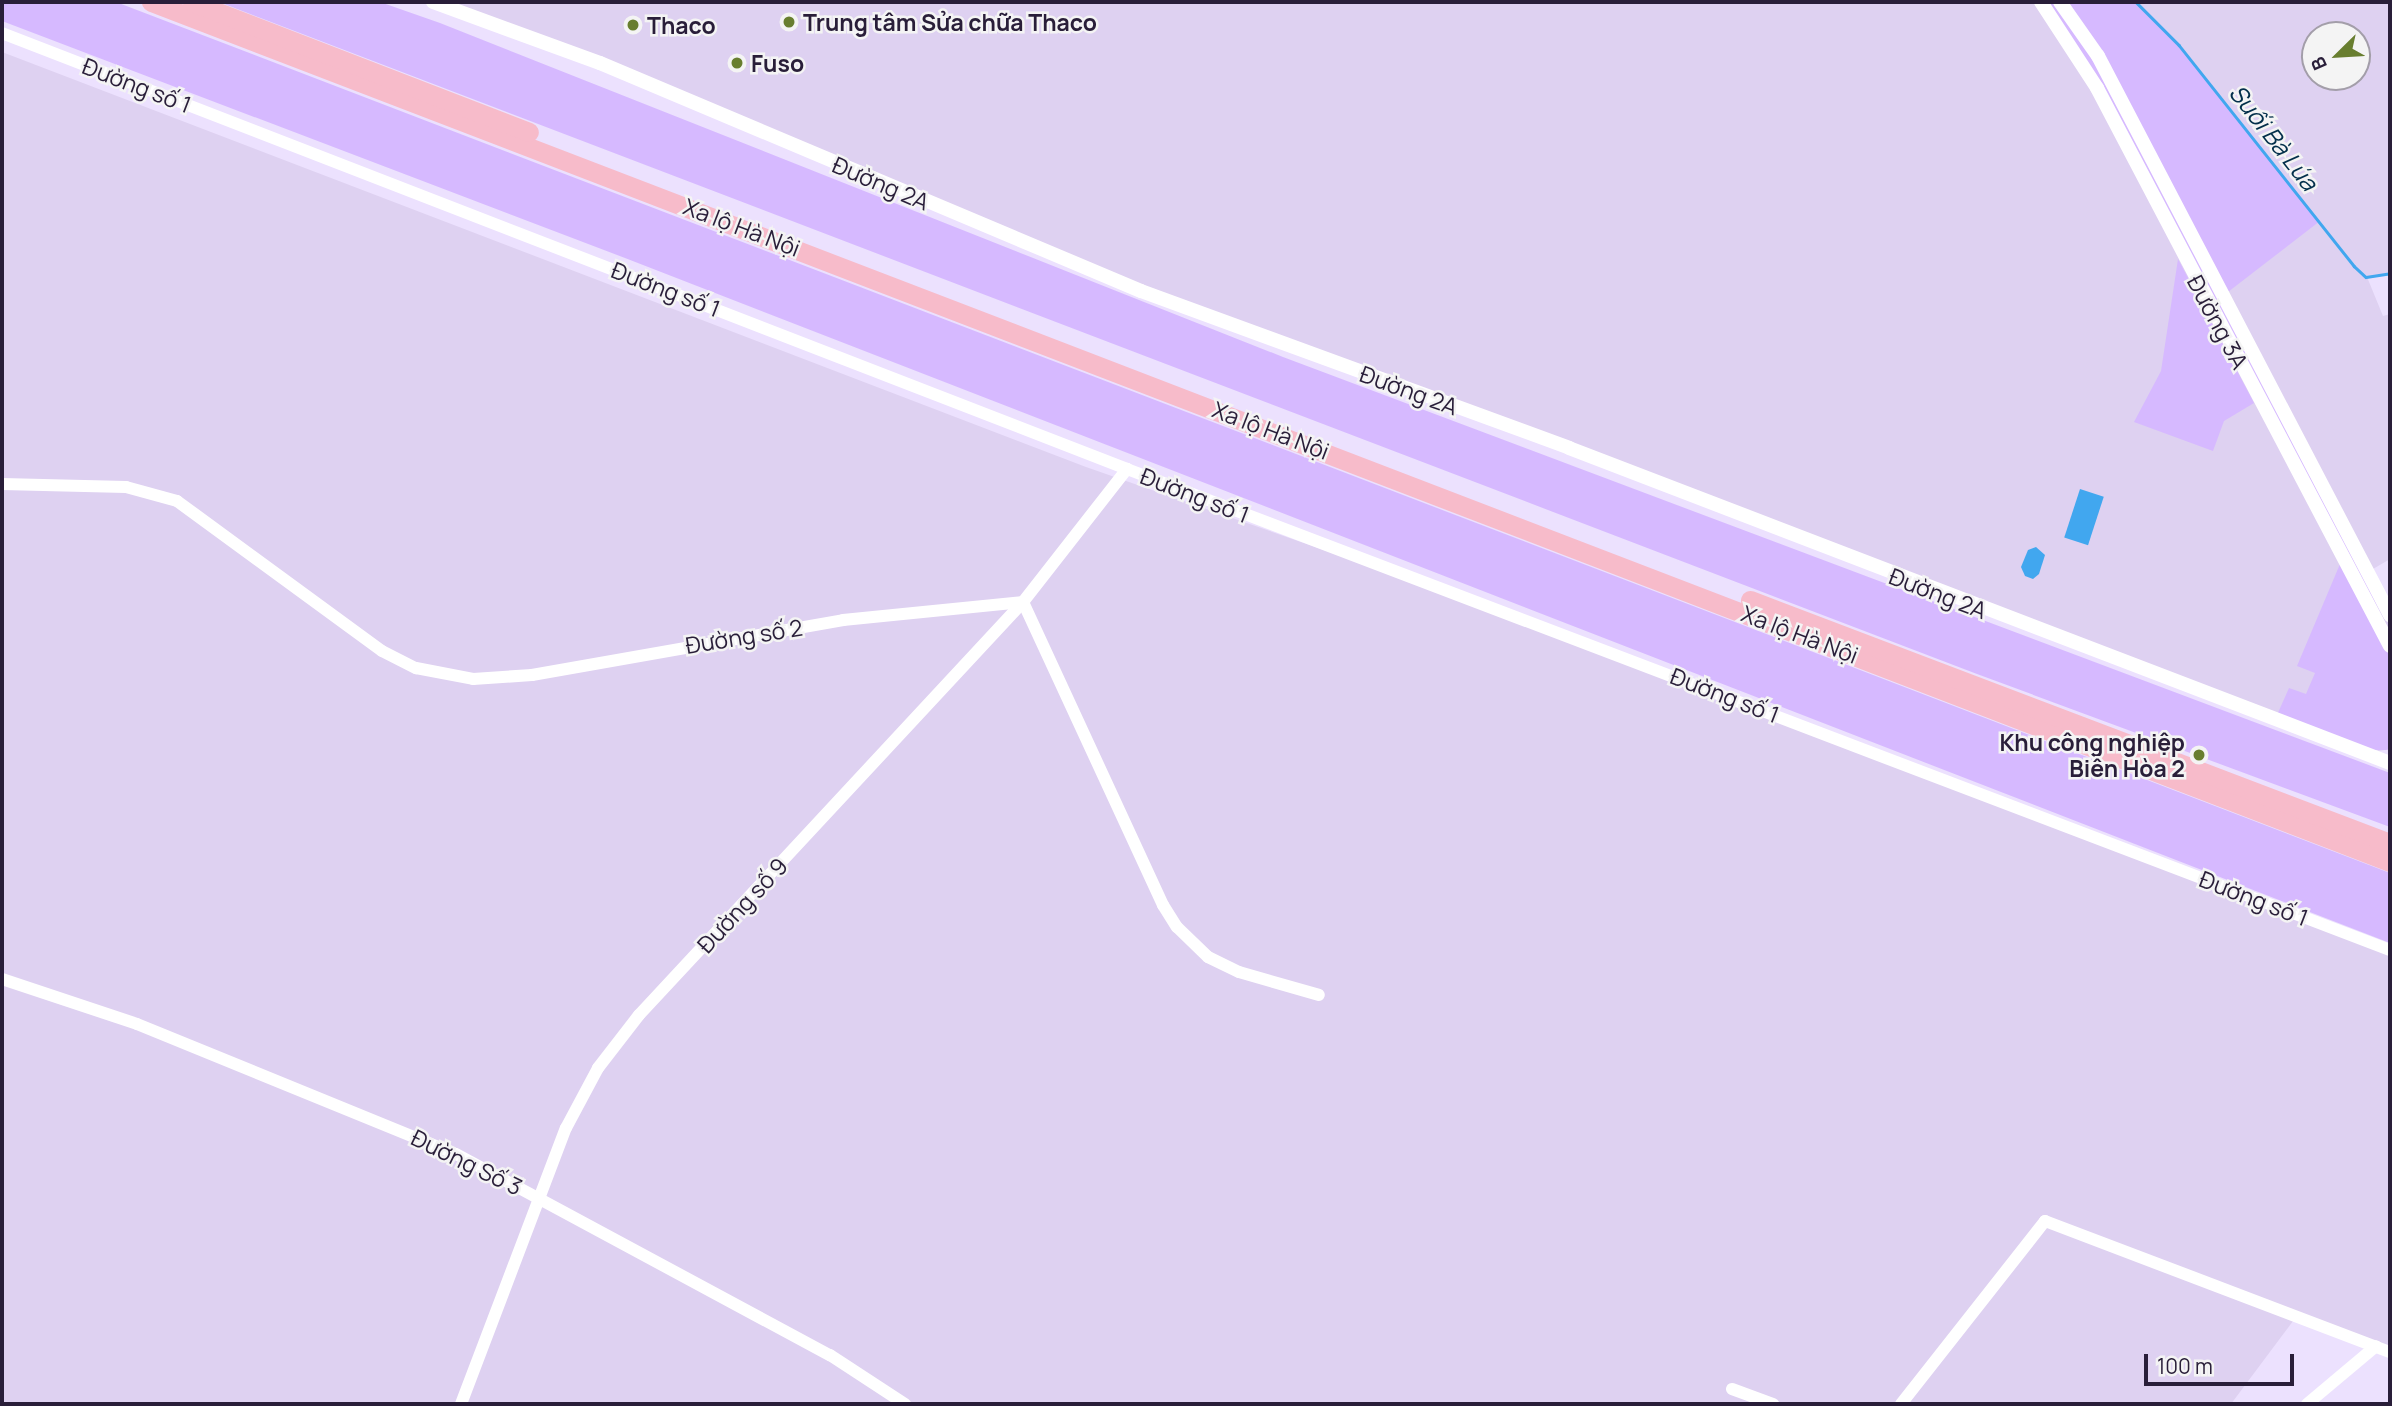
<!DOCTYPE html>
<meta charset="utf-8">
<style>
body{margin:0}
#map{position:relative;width:2392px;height:1406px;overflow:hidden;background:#ece1fe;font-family:Manrope,sans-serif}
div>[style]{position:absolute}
.built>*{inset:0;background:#ded1f1}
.green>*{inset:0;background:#d6b9ff}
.water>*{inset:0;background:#41a7ef;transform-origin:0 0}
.stream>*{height:2.5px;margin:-1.25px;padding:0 1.25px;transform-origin:1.25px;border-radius:1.25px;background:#41a7ef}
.minor>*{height:12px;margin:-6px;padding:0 6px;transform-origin:6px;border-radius:6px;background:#fff}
.tertiary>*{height:14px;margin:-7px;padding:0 7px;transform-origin:7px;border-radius:7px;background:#fff}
.trunk>*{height:19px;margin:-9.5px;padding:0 9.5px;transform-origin:9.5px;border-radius:9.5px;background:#f7bbca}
.dots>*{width:19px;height:19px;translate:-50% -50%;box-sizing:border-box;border:4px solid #f4f4f4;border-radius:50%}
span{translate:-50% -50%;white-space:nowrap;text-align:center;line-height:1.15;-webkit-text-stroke:5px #f4f4f4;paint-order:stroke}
.poi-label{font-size:23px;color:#291e39;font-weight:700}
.left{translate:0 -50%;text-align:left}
.right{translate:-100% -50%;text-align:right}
.street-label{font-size:23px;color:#291e39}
.water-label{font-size:24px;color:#032f4b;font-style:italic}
.frame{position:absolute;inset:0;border:4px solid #291e39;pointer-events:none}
.north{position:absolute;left:2301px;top:21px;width:70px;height:70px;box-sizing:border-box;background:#f4f4f4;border:2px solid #a39ea9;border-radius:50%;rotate:246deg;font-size:19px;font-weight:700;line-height:28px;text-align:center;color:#291e39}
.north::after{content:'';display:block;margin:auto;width:24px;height:32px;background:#687e2f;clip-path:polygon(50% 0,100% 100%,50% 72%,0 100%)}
.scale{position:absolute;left:2144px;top:1354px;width:150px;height:32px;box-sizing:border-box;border:4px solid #291e39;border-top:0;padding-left:9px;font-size:21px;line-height:24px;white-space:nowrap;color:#291e39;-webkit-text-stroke:5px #f4f4f4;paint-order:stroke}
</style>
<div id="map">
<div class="built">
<i style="clip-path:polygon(evenodd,450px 2px,2068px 2px,2104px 55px,2319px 221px,2179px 45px,2136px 2px,2390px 2px,2390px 273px,2367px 277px,2383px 316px,2390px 314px,2390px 559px,2373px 569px,2390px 603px,2390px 749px,2379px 751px,1198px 308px,450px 2px,2315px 35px,2357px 35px,2357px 77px,2315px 77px,2315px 35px)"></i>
<i style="clip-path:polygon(2px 52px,1086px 467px,1410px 580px,2390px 954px,2390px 1348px,2299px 1313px,2231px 1404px,2px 1404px)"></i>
</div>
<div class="green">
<i style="clip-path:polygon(2px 2px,116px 2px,2390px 873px,2390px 943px,625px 258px,2px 21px)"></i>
<i style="clip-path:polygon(219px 2px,380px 2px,440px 23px,1283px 357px,2390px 773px,2390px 827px,1977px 674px)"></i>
<i style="clip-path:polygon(2048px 2px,2053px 2px,2093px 59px,2206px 276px,2201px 279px,2102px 85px)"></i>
<i style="clip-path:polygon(2068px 2px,2135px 2px,2179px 45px,2320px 221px,2228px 292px,2104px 55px)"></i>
<i style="clip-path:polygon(2178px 259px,2254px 403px,2224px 421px,2213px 451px,2134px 422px,2161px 371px)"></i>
<i style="clip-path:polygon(2210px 282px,2364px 577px,2390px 634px,2204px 285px)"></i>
<i style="clip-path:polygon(2340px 564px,2390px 657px,2390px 749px,2386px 750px,2370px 750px,2277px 715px,2289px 688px,2306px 694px,2315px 673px,2297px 666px)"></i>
</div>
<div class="water">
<i style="left:2080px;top:489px;width:25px;height:51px;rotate:18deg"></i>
<i style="clip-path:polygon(2036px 547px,2045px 555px,2039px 574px,2033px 579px,2025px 576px,2021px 567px,2028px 550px)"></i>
</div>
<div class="stream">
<i style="left:2136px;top:2px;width:61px;rotate:45deg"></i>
<i style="left:2179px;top:45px;width:282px;rotate:51.6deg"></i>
<i style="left:2354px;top:266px;width:16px;rotate:43deg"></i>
<i style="left:2366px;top:277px;width:24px;rotate:-9deg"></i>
</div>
<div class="minor">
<i style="left:2px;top:33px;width:1207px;rotate:21.18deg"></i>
<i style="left:1127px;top:469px;width:1351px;rotate:20.85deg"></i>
<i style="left:2px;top:484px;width:124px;rotate:1.4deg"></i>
<i style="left:126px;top:487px;width:53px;rotate:15.4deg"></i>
<i style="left:177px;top:501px;width:254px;rotate:36.2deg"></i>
<i style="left:382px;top:651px;width:38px;rotate:27deg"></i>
<i style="left:416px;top:668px;width:58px;rotate:10.9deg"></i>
<i style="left:473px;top:679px;width:59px;rotate:-3.9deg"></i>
<i style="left:532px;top:675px;width:316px;rotate:-10deg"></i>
<i style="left:843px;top:620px;width:181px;rotate:-5.7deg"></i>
<i style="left:1023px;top:602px;width:334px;rotate:65.2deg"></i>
<i style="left:1163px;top:905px;width:26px;rotate:58deg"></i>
<i style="left:1177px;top:927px;width:43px;rotate:44.1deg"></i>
<i style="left:1208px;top:957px;width:34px;rotate:26deg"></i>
<i style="left:1239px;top:972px;width:83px;rotate:16deg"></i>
<i style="left:2px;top:979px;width:142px;rotate:18.4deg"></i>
<i style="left:137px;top:1024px;width:344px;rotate:22.2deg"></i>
<i style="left:456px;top:1154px;width:425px;rotate:28.3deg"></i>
<i style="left:830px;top:1355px;width:90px;rotate:33.2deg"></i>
<i style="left:1732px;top:1389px;width:44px;rotate:20.1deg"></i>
<i style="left:461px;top:1404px;width:295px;rotate:-69.2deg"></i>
<i style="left:566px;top:1128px;width:68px;rotate:-61.9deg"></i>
<i style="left:598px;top:1068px;width:67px;rotate:-52.3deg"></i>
<i style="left:639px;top:1015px;width:564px;rotate:-47.08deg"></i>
<i style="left:1023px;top:602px;width:169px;rotate:-52deg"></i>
<i style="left:1901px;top:1404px;width:233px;rotate:-51.8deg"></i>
<i style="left:2045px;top:1221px;width:369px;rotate:20.8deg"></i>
<i style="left:2307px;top:1404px;width:90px;rotate:-40deg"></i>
</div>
<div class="tertiary">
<i style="left:433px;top:2px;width:178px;rotate:20.1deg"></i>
<i style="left:600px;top:63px;width:587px;rotate:22.85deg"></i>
<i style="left:1141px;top:291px;width:456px;rotate:20.1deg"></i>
<i style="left:1569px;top:448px;width:879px;rotate:20.99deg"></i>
<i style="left:2041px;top:2px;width:103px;rotate:56.9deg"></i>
<i style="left:2097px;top:88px;width:630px;rotate:62.3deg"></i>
<i style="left:2060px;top:2px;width:66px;rotate:54.9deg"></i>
<i style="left:2098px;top:56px;width:631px;rotate:62.42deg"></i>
</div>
<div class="trunk">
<i style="left:151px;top:2px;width:2398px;rotate:21.01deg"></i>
<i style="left:192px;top:2px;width:361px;rotate:21.1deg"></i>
<i style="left:1750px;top:600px;width:685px;rotate:20.79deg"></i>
</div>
<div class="dots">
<i style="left:789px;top:22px;background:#687e2f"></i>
<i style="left:633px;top:25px;background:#687e2f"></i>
<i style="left:737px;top:63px;background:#687e2f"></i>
<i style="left:2199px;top:755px;background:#687e2f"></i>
</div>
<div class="poi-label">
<span class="left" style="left:803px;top:22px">Trung tâm Sửa chữa Thaco</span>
<span class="left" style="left:647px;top:25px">Thaco</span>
<span class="left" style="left:751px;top:63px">Fuso</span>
<span class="right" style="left:2185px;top:755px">Khu công nghiệp<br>Biên Hòa 2</span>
</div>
<div class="street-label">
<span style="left:137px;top:85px;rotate:21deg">Đường số 1</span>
<span style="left:881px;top:183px;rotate:23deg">Đường 2A</span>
<span style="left:742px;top:227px;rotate:21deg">Xa lộ Hà Nội</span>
<span style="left:666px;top:289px;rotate:21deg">Đường số 1</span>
<span style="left:2218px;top:322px;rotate:62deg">Đường 3A</span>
<span style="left:1409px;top:390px;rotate:20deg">Đường 2A</span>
<span style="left:1271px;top:430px;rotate:21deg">Xa lộ Hà Nội</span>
<span style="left:1195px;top:495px;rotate:21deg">Đường số 1</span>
<span style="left:1938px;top:593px;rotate:21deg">Đường 2A</span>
<span style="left:1800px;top:634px;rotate:21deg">Xa lộ Hà Nội</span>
<span style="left:744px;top:636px;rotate:-9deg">Đường số 2</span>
<span style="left:1725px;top:695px;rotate:21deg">Đường số 1</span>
<span style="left:2254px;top:898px;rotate:21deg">Đường số 1</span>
<span style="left:742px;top:905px;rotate:-47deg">Đường số 9</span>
<span style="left:467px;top:1162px;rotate:26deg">Đường Số 3</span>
</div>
<div class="water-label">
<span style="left:2274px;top:137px;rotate:52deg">Suối Bà Lúa</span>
</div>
<div class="frame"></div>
<div class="north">B</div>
<div class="scale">100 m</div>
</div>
